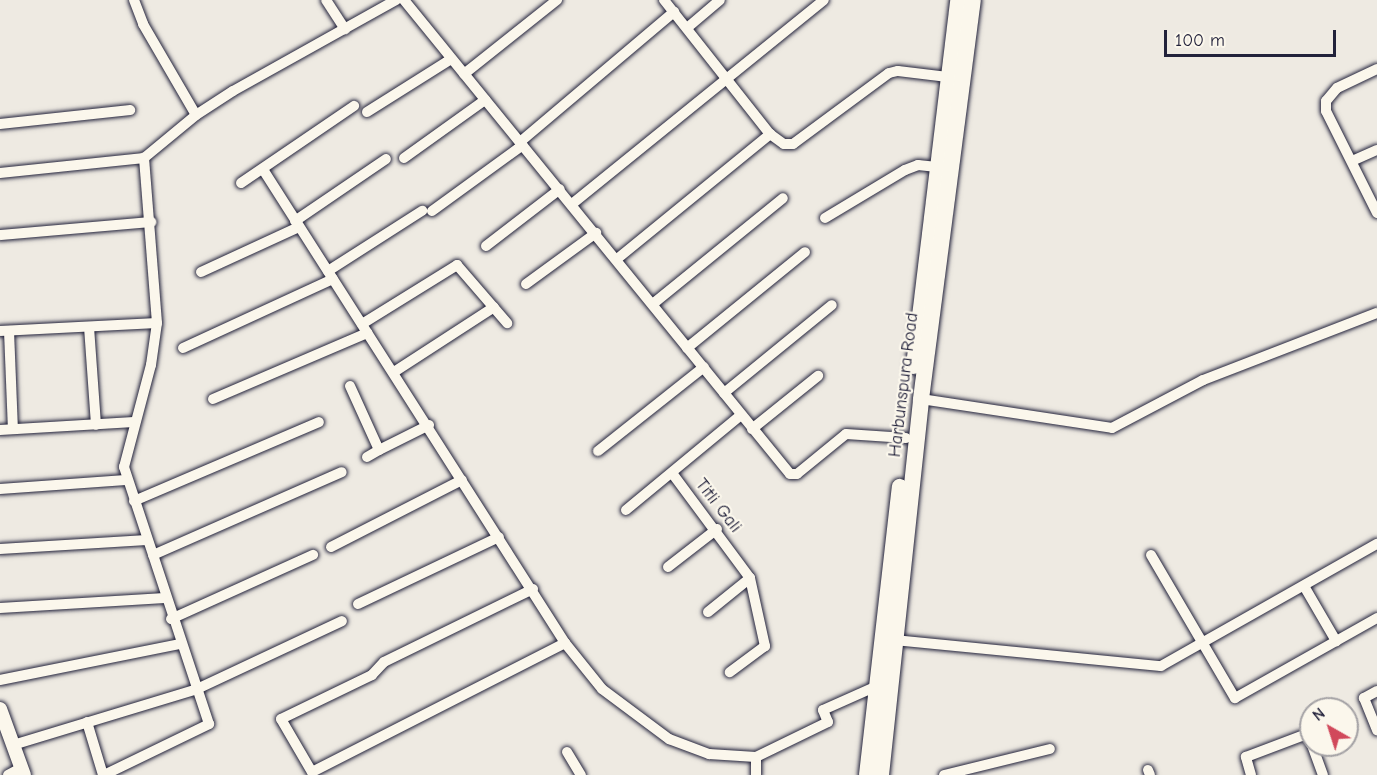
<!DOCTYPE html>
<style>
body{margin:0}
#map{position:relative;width:1377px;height:775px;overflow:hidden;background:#eeeae2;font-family:"Comic Neue",sans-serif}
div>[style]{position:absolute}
.roads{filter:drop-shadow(0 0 2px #22223b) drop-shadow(0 0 2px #22223b)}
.minor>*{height:10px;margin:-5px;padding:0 5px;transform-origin:5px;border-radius:5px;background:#fbf7ec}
.tertiary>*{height:14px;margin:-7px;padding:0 7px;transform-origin:7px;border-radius:7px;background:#fbf7ec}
.secondary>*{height:16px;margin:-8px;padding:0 8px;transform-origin:8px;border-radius:8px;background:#fbf7ec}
span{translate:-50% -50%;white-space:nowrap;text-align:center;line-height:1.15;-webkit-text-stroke:4.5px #fbf7ec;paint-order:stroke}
.street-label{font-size:18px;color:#22223b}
.north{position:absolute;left:1299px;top:697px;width:60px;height:60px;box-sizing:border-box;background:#fbf7ec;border:2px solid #a4a2a5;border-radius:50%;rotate:321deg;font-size:16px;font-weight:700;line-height:24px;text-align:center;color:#22223b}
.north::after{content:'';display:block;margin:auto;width:21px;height:27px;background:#d1495b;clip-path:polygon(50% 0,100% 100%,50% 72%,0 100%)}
.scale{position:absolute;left:1164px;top:30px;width:172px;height:27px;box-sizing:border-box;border:3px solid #22223b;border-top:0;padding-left:8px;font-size:18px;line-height:21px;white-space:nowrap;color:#22223b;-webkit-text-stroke:4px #fbf7ec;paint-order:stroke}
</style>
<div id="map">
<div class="roads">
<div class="minor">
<i style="left:134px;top:0;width:26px;rotate:69deg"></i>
<i style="left:143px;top:24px;width:105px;rotate:59.8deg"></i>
<i style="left:326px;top:0;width:35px;rotate:57deg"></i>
<i style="left:404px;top:0;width:611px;rotate:50.84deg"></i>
<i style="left:790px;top:474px;width:7px"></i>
<i style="left:797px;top:474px;width:63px;rotate:-39.2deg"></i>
<i style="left:846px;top:434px;width:60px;rotate:3.8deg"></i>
<i style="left:664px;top:0;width:171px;rotate:51.7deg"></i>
<i style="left:770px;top:134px;width:17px;rotate:36deg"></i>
<i style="left:784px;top:144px;width:9px"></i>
<i style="left:793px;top:144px;width:119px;rotate:-36.5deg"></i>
<i style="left:889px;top:73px;width:9px;rotate:-13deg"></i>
<i style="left:898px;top:71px;width:50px;rotate:6.8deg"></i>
<i style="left:687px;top:28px;width:43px;rotate:-40.3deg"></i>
<i style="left:1377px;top:69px;width:44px;rotate:154.6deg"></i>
<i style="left:1337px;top:88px;width:17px;rotate:130deg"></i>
<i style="left:1326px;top:101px;width:10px;rotate:90deg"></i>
<i style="left:1326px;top:111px;width:114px;rotate:63.4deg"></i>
<i style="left:464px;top:74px;width:119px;rotate:-38.5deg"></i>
<i style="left:367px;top:112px;width:99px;rotate:-32.2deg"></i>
<i style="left:0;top:124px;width:131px;rotate:-6.1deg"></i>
<i style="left:520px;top:142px;width:202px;rotate:-40.2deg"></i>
<i style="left:404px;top:158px;width:100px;rotate:-35.6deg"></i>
<i style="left:1352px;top:161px;width:27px;rotate:-24deg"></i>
<i style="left:264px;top:171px;width:560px;rotate:57.47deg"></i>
<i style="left:565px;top:643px;width:59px;rotate:51.2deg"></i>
<i style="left:602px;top:689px;width:84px;rotate:36.7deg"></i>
<i style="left:669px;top:739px;width:43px;rotate:20.6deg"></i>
<i style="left:709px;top:754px;width:47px;rotate:3.7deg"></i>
<i style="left:756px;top:757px;width:80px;rotate:-25.9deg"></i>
<i style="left:828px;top:722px;width:13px;rotate:-113deg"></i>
<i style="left:823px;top:710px;width:59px;rotate:-24deg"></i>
<i style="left:0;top:173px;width:145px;rotate:-5.9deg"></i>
<i style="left:144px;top:158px;width:67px;rotate:-39.6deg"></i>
<i style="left:196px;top:115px;width:44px;rotate:-33deg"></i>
<i style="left:233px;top:91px;width:187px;rotate:-29.2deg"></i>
<i style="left:241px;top:183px;width:137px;rotate:-34.3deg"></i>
<i style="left:572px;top:204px;width:324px;rotate:-39deg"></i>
<i style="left:432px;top:211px;width:112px;rotate:-36deg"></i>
<i style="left:825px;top:218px;width:93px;rotate:-31deg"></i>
<i style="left:905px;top:170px;width:14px;rotate:-21deg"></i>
<i style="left:918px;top:165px;width:19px;rotate:6deg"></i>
<i style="left:295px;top:221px;width:110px;rotate:-34.3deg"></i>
<i style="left:0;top:235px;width:152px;rotate:-4.9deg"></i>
<i style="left:486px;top:246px;width:93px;rotate:-37.6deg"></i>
<i style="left:617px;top:259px;width:198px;rotate:-39.2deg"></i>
<i style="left:328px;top:271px;width:112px;rotate:-32.6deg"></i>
<i style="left:201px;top:272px;width:108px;rotate:-24.7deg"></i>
<i style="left:526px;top:284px;width:87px;rotate:-36.1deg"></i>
<i style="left:654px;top:303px;width:166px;rotate:-39.1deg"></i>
<i style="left:362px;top:324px;width:112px;rotate:-31.8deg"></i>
<i style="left:457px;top:265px;width:77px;rotate:49.2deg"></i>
<i style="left:89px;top:327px;width:98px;rotate:85.9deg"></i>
<i style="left:0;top:331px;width:157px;rotate:-2.9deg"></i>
<i style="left:9px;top:331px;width:98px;rotate:87.7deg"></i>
<i style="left:183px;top:348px;width:165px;rotate:-24.7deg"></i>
<i style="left:687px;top:348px;width:152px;rotate:-39.1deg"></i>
<i style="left:394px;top:372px;width:119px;rotate:-33deg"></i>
<i style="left:350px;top:386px;width:70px;rotate:65.6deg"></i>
<i style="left:379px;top:450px;width:56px;rotate:-26.6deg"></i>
<i style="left:724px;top:393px;width:139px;rotate:-39.2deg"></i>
<i style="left:213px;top:399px;width:168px;rotate:-23.2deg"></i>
<i style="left:921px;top:399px;width:193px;rotate:8.6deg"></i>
<i style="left:1112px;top:428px;width:103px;rotate:-27.8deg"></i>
<i style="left:1203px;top:380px;width:186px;rotate:-21.1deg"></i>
<i style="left:752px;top:429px;width:85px;rotate:-38.8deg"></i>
<i style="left:0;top:430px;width:134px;rotate:-3.4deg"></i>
<i style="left:598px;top:451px;width:135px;rotate:-38.4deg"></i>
<i style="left:367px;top:457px;width:14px;rotate:-30deg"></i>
<i style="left:672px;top:473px;width:131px;rotate:53.4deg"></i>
<i style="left:750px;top:578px;width:70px;rotate:77.6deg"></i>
<i style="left:765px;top:646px;width:44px;rotate:143.4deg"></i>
<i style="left:0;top:489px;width:126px;rotate:-4.1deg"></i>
<i style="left:134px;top:501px;width:201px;rotate:-23.1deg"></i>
<i style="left:626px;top:510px;width:149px;rotate:-39.6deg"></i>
<i style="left:331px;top:547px;width:147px;rotate:-27.1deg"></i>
<i style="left:0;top:549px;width:147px;rotate:-3.5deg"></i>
<i style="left:153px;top:555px;width:206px;rotate:-23.7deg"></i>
<i style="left:1151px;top:555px;width:166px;rotate:59.6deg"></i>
<i style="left:1235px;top:698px;width:163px;rotate:-29.4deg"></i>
<i style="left:668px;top:567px;width:62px;rotate:-37.8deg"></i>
<i style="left:1304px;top:586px;width:64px;rotate:59.8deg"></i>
<i style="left:533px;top:589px;width:166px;rotate:153.9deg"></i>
<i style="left:384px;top:662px;width:18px;rotate:133deg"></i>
<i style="left:372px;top:675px;width:101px;rotate:154.2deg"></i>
<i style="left:281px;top:719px;width:61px;rotate:59.7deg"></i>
<i style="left:312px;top:772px;width:284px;rotate:-27deg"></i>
<i style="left:358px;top:604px;width:156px;rotate:-25.4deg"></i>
<i style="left:0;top:608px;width:165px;rotate:-3.5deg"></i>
<i style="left:708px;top:612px;width:54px;rotate:-39deg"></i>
<i style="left:171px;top:619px;width:156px;rotate:-24.3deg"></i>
<i style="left:894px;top:640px;width:268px;rotate:5.6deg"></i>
<i style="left:1161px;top:666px;width:248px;rotate:-29.5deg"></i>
<i style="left:0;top:680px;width:184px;rotate:-11.3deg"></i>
<i style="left:1377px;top:691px;width:15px;rotate:152deg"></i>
<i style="left:1364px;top:698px;width:35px;rotate:68deg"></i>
<i style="left:87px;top:722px;width:55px;rotate:73.2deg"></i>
<i style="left:13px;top:745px;width:192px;rotate:-16.9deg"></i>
<i style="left:197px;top:689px;width:160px;rotate:-25.1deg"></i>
<i style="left:1312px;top:745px;width:32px;rotate:70deg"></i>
<i style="left:567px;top:752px;width:27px;rotate:59deg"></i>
<i style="left:1148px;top:770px;width:5px;rotate:68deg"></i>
<i style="left:8px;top:775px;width:15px;rotate:-28deg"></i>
<i style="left:104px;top:775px;width:117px;rotate:-25.9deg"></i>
<i style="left:209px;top:724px;width:271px;rotate:-108.3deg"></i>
<i style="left:124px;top:467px;width:106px;rotate:-75.2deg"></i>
<i style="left:151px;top:365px;width:42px;rotate:-81.9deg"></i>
<i style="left:157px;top:323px;width:166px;rotate:-94.5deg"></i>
<i style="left:756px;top:775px;width:18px;rotate:-90deg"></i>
<i style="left:944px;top:775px;width:109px;rotate:-13.8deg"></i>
<i style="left:1251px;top:775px;width:19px;rotate:-106deg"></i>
<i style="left:1246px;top:757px;width:65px;rotate:-20.7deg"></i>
<i style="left:1307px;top:734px;width:11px;rotate:68deg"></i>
</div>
<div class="tertiary">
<i style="left:0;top:709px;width:70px;rotate:70deg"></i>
</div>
<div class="secondary">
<i style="left:914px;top:366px;width:369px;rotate:-83.1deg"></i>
<i style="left:867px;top:775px;width:290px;rotate:-83.5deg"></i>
<i style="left:881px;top:775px;width:378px;rotate:-83.9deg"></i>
<i style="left:921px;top:399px;width:402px;rotate:-82.6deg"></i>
</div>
</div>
<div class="street-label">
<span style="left:904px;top:385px;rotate:-83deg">Harbunspura Road</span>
<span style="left:718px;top:506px;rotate:52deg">Titli Gali</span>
</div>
<div class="north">N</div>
<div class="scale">100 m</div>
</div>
